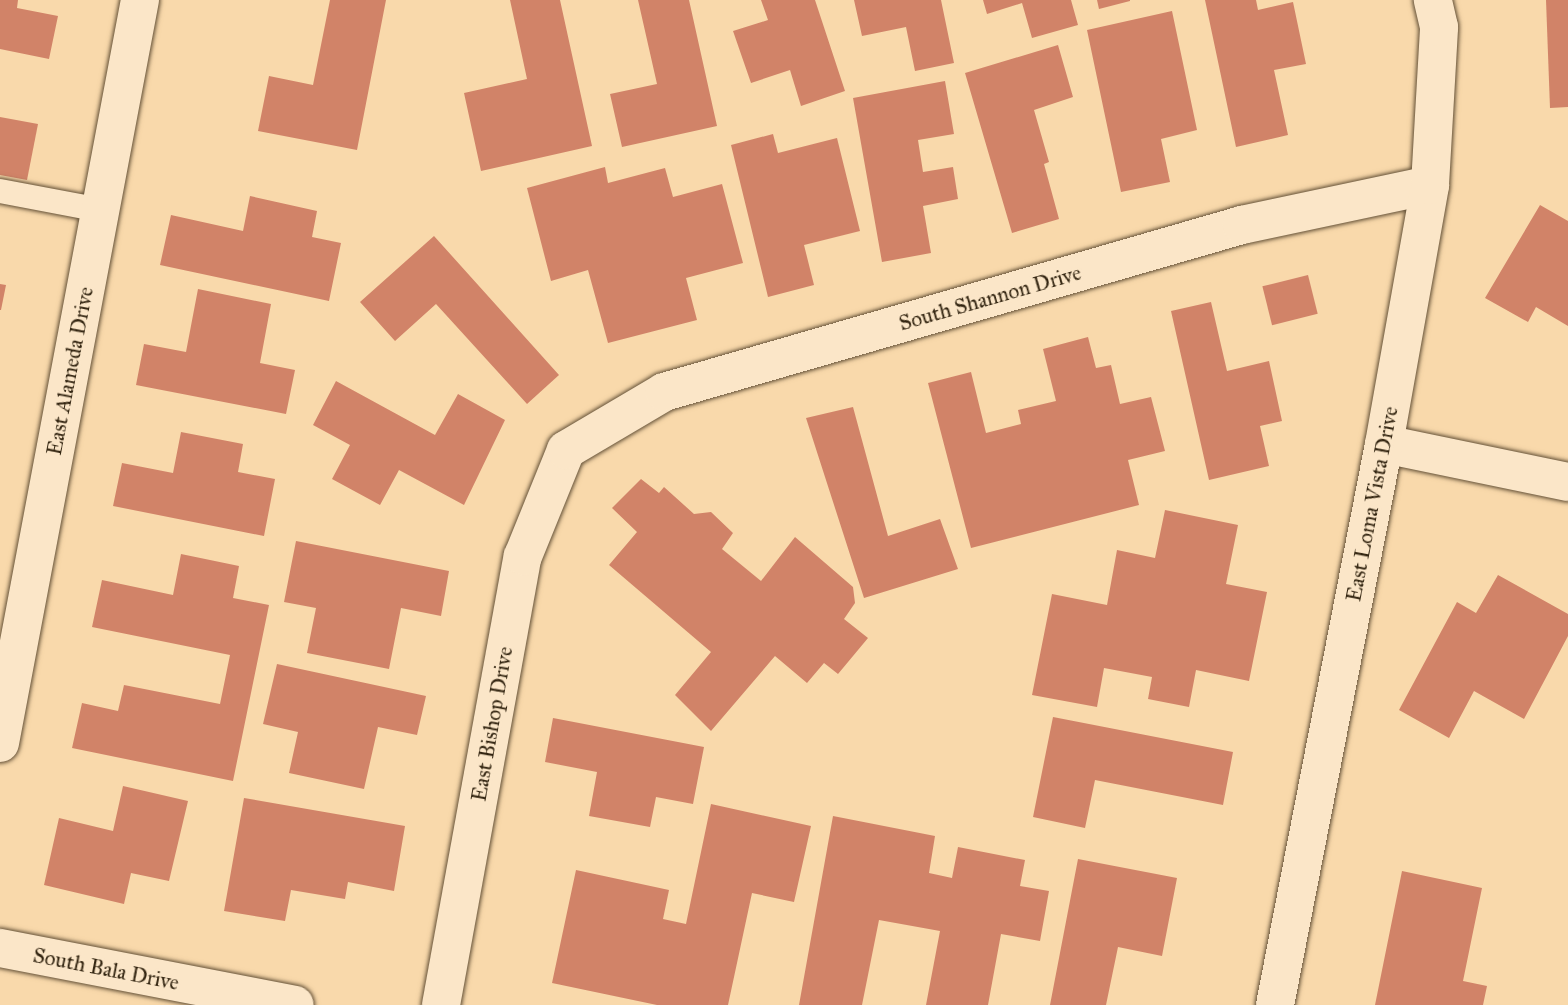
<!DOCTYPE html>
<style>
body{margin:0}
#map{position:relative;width:1568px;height:1005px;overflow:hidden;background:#f9d9ab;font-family:"IM FELL Great Primer",serif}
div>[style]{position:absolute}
.building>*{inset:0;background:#d18368;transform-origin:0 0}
.roads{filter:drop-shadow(0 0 2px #645137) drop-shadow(0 0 2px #645137)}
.service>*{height:24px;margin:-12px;padding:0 12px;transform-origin:12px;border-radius:12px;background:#fbe6c8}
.minor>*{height:38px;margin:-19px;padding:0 19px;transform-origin:19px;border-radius:19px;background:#fbe6c8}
span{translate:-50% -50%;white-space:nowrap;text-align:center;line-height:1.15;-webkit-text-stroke:5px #fbe6c8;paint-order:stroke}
.street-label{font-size:21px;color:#322410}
</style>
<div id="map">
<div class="building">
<i style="clip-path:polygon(0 0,18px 0,17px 8px,58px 16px,49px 59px,0 49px)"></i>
<i style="clip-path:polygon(330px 0,386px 0,357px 150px,258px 131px,269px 76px,313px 85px)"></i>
<i style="clip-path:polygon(510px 0,560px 0,592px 146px,481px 171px,464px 93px,527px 79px)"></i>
<i style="clip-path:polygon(638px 0,689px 0,717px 126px,622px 147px,610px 94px,657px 84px)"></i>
<i style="clip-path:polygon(761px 0,815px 0,845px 91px,801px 106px,790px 70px,751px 83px,733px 31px,768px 20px)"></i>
<i style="clip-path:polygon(854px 0,941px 0,954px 63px,915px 71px,906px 27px,862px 36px)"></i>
<i style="clip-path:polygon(983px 0,1071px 0,1078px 25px,1032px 38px,1022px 3px,987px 14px)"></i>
<i style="clip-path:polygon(1097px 0,1130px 0,1130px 1px,1099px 9px)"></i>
<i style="clip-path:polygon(1205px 0,1256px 0,1258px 10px,1293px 2px,1306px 64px,1274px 70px,1288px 135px,1236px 147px)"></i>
<i style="clip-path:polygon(1546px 0,1568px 0,1568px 107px,1550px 108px)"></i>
<i style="clip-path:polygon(1172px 11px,1197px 130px,1161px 139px,1170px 182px,1121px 192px,1087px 30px)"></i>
<i style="clip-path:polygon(1058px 45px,1073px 97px,1034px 110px,1049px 162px,1044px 164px,1059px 219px,1012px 233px,965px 73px)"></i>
<i style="clip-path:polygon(945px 81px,954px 134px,918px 140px,923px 172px,953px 167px,958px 199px,923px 206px,931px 253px,882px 262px,853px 98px)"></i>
<i style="clip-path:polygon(0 117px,38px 124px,27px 180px,0 175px)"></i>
<i style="clip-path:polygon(773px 134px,778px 153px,837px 138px,860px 231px,804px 245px,814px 285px,768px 297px,731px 145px)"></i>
<i style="clip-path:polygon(605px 167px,608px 183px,665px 168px,673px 197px,722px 184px,743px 263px,686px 278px,697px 320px,608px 343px,588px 270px,551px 281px,527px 188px)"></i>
<i style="clip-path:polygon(250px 196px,317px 211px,312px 237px,341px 243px,329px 301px,160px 265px,171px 215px,243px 231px)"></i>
<i style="clip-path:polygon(1540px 205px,1568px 221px,1568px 326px,1536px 307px,1528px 322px,1485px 298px)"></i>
<i style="clip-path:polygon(434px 236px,559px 375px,527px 404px,436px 304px,395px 341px,360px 302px)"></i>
<i style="left:1308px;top:275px;width:40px;height:47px;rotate:76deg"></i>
<i style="clip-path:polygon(0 284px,6px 285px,1px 310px,0 310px)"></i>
<i style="clip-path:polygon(198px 289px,271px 304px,260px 363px,295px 370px,286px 414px,136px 385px,144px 344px,186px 352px)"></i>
<i style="clip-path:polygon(1211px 302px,1227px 371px,1269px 361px,1282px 421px,1260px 426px,1269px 466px,1209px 480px,1171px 311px)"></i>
<i style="clip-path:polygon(1088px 337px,1096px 368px,1111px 365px,1120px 404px,1151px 397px,1165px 451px,1128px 460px,1139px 505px,971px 548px,928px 383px,971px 372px,986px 433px,1021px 424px,1018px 410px,1056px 401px,1043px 349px)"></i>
<i style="clip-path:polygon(336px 381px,435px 435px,458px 394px,505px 420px,464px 505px,399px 470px,380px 505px,332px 479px,350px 445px,313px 425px)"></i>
<i style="clip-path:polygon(853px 407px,888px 536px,940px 519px,958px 569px,864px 598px,806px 418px)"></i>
<i style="clip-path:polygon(181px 432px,243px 444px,238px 472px,275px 479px,264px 536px,113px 506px,122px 463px,173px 473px)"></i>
<i style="clip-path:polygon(641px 479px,659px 493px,664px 487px,694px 514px,711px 512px,733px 533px,722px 549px,761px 581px,795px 537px,853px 587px,855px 603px,844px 619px,868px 638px,838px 674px,824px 663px,807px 683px,775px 656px,711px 731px,675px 695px,711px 652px,609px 565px,637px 532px,612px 508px)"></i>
<i style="clip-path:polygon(1165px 510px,1238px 525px,1226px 584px,1267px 592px,1249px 681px,1196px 670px,1189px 707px,1148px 699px,1152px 677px,1104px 668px,1097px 707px,1032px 695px,1052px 594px,1107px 605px,1117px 550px,1155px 558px)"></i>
<i style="clip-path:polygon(296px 541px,449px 571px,441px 616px,401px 608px,389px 669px,307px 653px,316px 608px,284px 602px)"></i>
<i style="clip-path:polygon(181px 554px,239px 566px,233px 598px,269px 605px,233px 781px,72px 748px,82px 703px,118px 711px,124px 685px,220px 704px,230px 655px,92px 627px,102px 580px,173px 595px)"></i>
<i style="clip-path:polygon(1498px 575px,1568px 614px,1568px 636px,1524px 719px,1474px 691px,1449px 738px,1399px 710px,1457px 602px,1476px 613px)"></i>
<i style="clip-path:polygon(277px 664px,426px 696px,417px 735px,378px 727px,364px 789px,289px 773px,298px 732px,263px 724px)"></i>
<i style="clip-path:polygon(1053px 717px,1233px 752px,1223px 805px,1095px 780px,1085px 828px,1033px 817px)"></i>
<i style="clip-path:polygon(553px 718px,704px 747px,693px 804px,656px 797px,650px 827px,589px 816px,597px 772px,545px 762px)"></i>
<i style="clip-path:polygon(123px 786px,188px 801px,169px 881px,131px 873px,124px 904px,44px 885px,59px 818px,113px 831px)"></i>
<i style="clip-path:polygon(244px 798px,405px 826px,394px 891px,348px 882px,345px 899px,291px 890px,285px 921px,224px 911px)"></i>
<i style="clip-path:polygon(711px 804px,811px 826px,794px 902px,752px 893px,728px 1005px,657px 1005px,552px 983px,576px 870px,669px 890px,663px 919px,686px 924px)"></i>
<i style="clip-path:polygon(833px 816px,935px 836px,929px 873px,952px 878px,958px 847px,1025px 860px,1020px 886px,1049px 891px,1040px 941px,1001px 934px,988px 1005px,926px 1005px,940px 931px,879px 920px,862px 1005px,799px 1005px)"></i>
<i style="clip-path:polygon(1078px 859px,1177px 878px,1162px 956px,1118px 947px,1106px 1005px,1050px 1005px)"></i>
<i style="clip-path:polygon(1402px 871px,1482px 888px,1463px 981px,1487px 986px,1483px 1005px,1375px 1005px)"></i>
</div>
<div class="roads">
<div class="service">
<i style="left:0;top:191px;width:103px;rotate:10.7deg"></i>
</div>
<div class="minor">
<i style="left:1384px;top:444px;width:188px;rotate:11.7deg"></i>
<i style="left:0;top:743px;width:756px;rotate:-79.33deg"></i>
<i style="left:0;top:948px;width:300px;rotate:10.9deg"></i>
<i style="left:441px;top:1005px;width:456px;rotate:-79.7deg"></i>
<i style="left:523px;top:556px;width:114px;rotate:-67.9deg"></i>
<i style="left:566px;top:450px;width:114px;rotate:-30.6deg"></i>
<i style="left:664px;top:392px;width:602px;rotate:-16.12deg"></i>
<i style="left:1242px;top:225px;width:192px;rotate:-12deg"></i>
<i style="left:1275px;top:1005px;width:571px;rotate:-79deg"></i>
<i style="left:1384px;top:444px;width:263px;rotate:-79.9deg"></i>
<i style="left:1430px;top:185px;width:158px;rotate:-86.7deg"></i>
<i style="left:1439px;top:27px;width:28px;rotate:-103deg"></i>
</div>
</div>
<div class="street-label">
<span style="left:990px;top:298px;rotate:-16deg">South Shannon Drive</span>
<span style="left:70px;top:371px;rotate:-79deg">East Alameda Drive</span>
<span style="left:1372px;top:504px;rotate:-79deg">East Loma Vista Drive</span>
<span style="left:492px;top:724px;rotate:-80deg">East Bishop Drive</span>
<span style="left:106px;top:969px;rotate:11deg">South Bala Drive</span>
</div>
</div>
